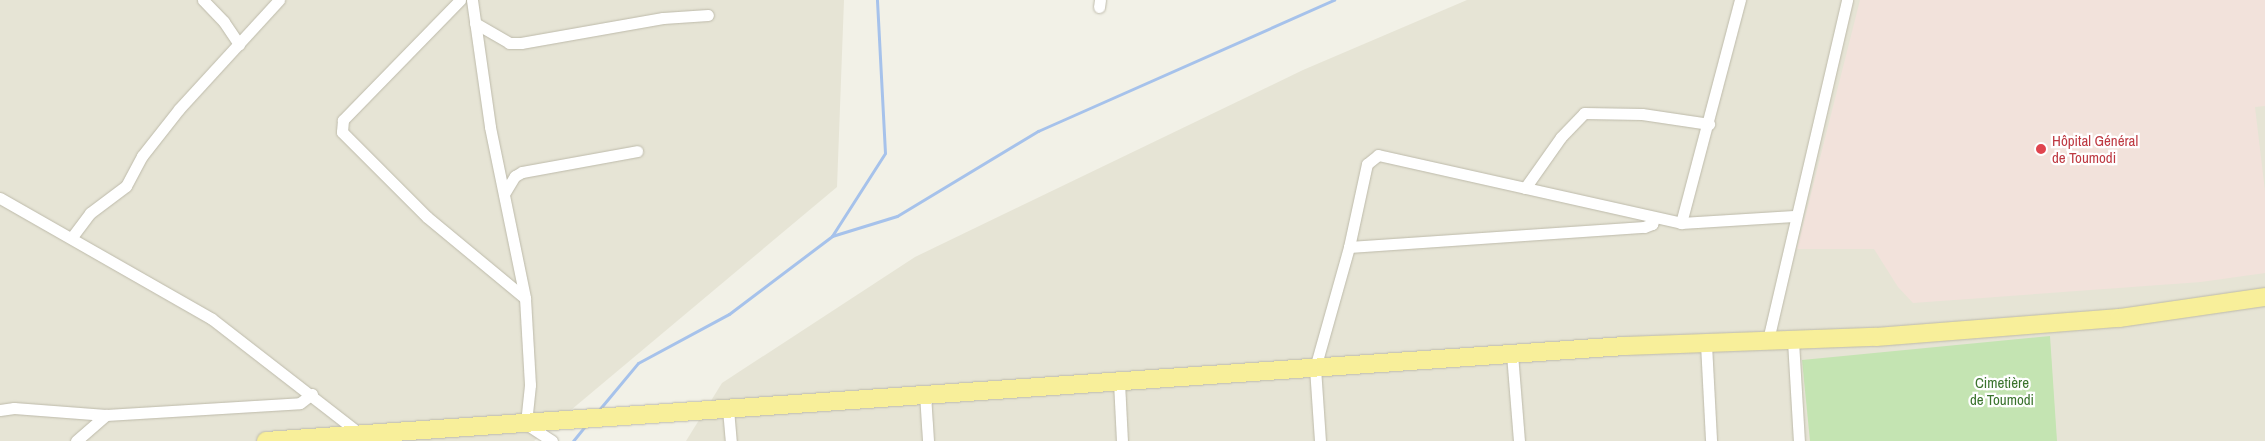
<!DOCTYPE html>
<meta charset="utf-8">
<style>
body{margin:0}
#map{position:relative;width:2265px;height:441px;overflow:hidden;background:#f2f1e7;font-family:"Archivo Narrow",sans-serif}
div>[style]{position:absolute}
.residential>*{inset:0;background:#e6e4d5}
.medical>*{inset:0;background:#f2e2db}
.green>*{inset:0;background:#c4e4b2}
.stream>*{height:3px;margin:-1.5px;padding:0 1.5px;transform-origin:1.5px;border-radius:1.5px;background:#a6c2eb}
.roads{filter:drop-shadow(0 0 1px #bdbaaa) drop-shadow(0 0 1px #bdbaaa)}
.street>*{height:11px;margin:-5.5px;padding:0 5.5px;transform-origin:5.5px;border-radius:5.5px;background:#fff}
.primary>*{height:18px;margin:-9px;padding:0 9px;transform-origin:9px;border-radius:9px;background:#f8ef9a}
.dots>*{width:14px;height:14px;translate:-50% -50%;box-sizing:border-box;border:2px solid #fff;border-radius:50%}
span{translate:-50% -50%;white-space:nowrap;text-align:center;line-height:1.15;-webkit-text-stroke:4.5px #fff;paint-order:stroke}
.health-label{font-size:15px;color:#be3a42}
.left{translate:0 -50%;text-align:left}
.park-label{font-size:15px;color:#3a732d}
</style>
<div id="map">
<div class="residential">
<i style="clip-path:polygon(0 0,844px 0,837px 187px,534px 441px,0 441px)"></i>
<i style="clip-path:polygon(1467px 0,2265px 0,2265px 441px,686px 441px,722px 383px,915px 257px,1303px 70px)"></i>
</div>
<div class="medical">
<i style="clip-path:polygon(1860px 0,2265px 0,2265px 106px,2255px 107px,2265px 191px,2265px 273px,2201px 282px,1913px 303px,1898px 287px,1874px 249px,1797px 249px)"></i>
</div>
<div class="green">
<i style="clip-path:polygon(2050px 336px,2057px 441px,1810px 441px,1802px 360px)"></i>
</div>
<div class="stream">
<i style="left:832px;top:236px;width:68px;rotate:-17.1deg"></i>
<i style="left:897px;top:216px;width:165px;rotate:-31.1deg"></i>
<i style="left:1038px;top:131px;width:324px;rotate:-23.9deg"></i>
<i style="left:598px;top:411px;width:62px;rotate:-50.2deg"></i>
<i style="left:638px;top:363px;width:103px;rotate:-28.3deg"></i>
<i style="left:729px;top:314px;width:129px;rotate:-37.1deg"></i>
<i style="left:832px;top:236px;width:98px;rotate:-57.4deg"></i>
<i style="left:885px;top:153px;width:153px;rotate:-93deg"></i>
<i style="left:573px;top:441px;width:21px;rotate:-51deg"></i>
</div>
<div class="roads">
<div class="street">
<i style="left:203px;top:0;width:30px;rotate:46deg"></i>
<i style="left:224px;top:22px;width:27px;rotate:56deg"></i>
<i style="left:460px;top:0;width:168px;rotate:134.3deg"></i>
<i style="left:343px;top:120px;width:12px;rotate:95deg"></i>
<i style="left:342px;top:132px;width:120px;rotate:45deg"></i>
<i style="left:427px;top:217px;width:127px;rotate:39.6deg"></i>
<i style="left:472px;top:0;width:128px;rotate:81.9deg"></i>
<i style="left:490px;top:127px;width:175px;rotate:78.4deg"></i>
<i style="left:525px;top:298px;width:87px;rotate:86.7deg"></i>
<i style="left:530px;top:385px;width:39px;rotate:96deg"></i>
<i style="left:526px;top:424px;width:31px;rotate:33deg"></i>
<i style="left:1099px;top:7px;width:7px;rotate:-82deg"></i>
<i style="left:475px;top:23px;width:39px;rotate:30deg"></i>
<i style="left:509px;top:43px;width:12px"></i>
<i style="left:521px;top:43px;width:144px;rotate:-10deg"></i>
<i style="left:663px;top:18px;width:45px;rotate:-3.8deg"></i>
<i style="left:1525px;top:188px;width:62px;rotate:-54.8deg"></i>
<i style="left:1561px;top:137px;width:33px;rotate:-46deg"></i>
<i style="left:1584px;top:113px;width:58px;rotate:1deg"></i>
<i style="left:1642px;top:114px;width:68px;rotate:8.5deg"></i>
<i style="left:504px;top:194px;width:21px;rotate:-59deg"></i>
<i style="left:515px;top:176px;width:8px;rotate:-30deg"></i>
<i style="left:522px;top:172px;width:117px;rotate:-10.3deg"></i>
<i style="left:0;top:198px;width:244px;rotate:29.7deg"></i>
<i style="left:212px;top:319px;width:187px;rotate:37.8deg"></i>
<i style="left:1681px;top:223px;width:231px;rotate:-75.2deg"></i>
<i style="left:72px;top:237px;width:30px;rotate:-53deg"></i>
<i style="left:90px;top:213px;width:45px;rotate:-36.9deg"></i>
<i style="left:126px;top:186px;width:34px;rotate:-62deg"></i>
<i style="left:142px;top:156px;width:60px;rotate:-51.8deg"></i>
<i style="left:179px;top:109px;width:148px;rotate:-47.5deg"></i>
<i style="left:1349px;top:247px;width:296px;rotate:-3.9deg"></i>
<i style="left:1644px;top:227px;width:9px;rotate:-21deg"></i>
<i style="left:1652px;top:224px;width:6px;rotate:-72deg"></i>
<i style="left:1768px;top:340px;width:349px;rotate:-76.9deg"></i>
<i style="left:1793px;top:341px;width:100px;rotate:86.6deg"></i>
<i style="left:1706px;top:344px;width:97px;rotate:87deg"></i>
<i style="left:1512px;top:354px;width:87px;rotate:85.4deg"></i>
<i style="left:1119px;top:382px;width:59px;rotate:87.1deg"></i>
<i style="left:925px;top:394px;width:47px;rotate:86.3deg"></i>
<i style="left:728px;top:409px;width:32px;rotate:85deg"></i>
<i style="left:0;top:410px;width:14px;rotate:-8deg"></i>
<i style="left:14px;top:408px;width:92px;rotate:4.4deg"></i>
<i style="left:106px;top:415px;width:194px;rotate:-3.5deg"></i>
<i style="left:300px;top:403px;width:15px;rotate:-37deg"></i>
<i style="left:76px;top:441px;width:40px;rotate:-41deg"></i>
<i style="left:1320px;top:441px;width:73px;rotate:-93.9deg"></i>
<i style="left:1315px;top:368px;width:126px;rotate:-74.3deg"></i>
<i style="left:1349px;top:247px;width:85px;rotate:-77.8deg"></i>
<i style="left:1367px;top:164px;width:14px;rotate:-39deg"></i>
<i style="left:1378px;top:155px;width:311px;rotate:12.6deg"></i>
<i style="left:1681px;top:223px;width:113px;rotate:-3.5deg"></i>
</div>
<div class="primary">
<i style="left:266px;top:441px;width:1362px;rotate:-4deg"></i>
<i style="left:1625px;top:346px;width:251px;rotate:-2.1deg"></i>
<i style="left:1876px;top:337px;width:244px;rotate:-4.5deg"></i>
<i style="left:2119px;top:318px;width:148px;rotate:-8.2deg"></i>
</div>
</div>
<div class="dots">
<i style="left:2041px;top:149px;background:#e0444e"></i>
</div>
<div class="health-label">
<span class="left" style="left:2052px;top:149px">Hôpital Général<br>de Toumodi</span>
</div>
<div class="park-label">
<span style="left:2002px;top:391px">Cimetière<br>de Toumodi</span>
</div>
</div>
